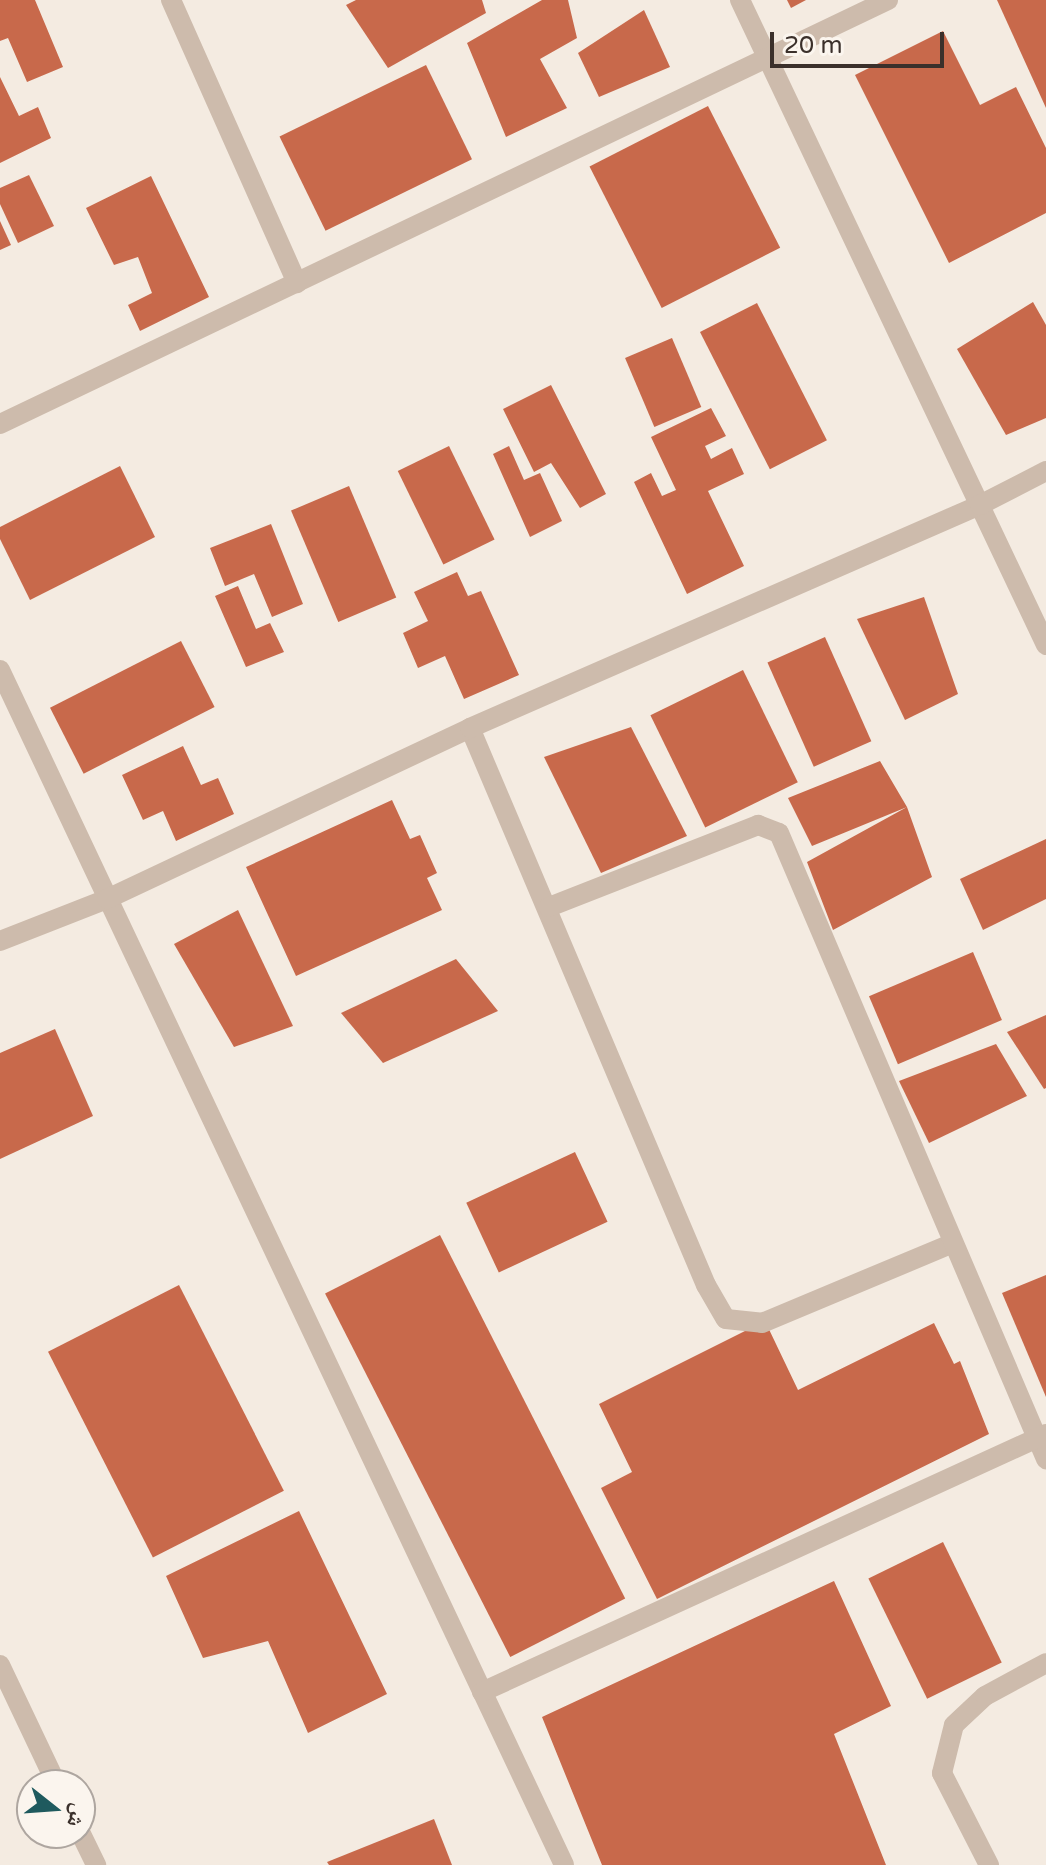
<!DOCTYPE html>
<meta charset="utf-8">
<style>
body{margin:0}
#map{position:relative;width:1046px;height:1865px;overflow:hidden;background:#f4ebe1;font-family:"Varela Round","Noto Naskh Arabic",sans-serif}
div>[style]{position:absolute}
.building>*{inset:0;background:#c8694b;transform-origin:0 0}
.street>*{height:20px;margin:-10px;padding:0 10px;transform-origin:10px;border-radius:10px;background:#cdbbac}
span{translate:-50% -50%;white-space:nowrap;text-align:center;line-height:1.15;-webkit-text-stroke:6px #fbf5ee;paint-order:stroke}
.north{position:absolute;left:16px;top:1769px;width:80px;height:80px;box-sizing:border-box;background:#fbf5ee;border:2px solid #aea6a0;border-radius:50%;rotate:107deg;font-size:22px;font-weight:700;line-height:32px;text-align:center;color:#3b302b}
.north::after{content:'';display:block;margin:auto;width:28px;height:36px;background:#1f5a5e;clip-path:polygon(50% 0,100% 100%,50% 72%,0 100%)}
.scale{position:absolute;left:770px;top:32px;width:174px;height:36px;box-sizing:border-box;border:4px solid #3b302b;border-top:0;padding-left:10px;font-size:24px;line-height:28px;white-space:nowrap;color:#3b302b;-webkit-text-stroke:6px #fbf5ee;paint-order:stroke}
</style>
<div id="map">
<div class="building">
<i style="clip-path:polygon(0 0,35px 0,63px 67px,27px 82px,8px 38px,0 41px)"></i>
<i style="clip-path:polygon(356px 0,482px 0,486px 13px,388px 68px,346px 5px)"></i>
<i style="clip-path:polygon(542px 0,568px 0,577px 38px,540px 59px,567px 108px,506px 137px,467px 43px)"></i>
<i style="clip-path:polygon(787px 0,806px 0,791px 8px)"></i>
<i style="clip-path:polygon(997px 0,1046px 0,1046px 108px)"></i>
<i style="clip-path:polygon(644px 10px,670px 67px,599px 97px,578px 53px)"></i>
<i style="clip-path:polygon(943px 31px,980px 105px,1016px 87px,1046px 148px,1046px 213px,949px 263px,855px 75px)"></i>
<i style="left:426px;top:65px;width:105px;height:163px;rotate:64deg"></i>
<i style="clip-path:polygon(0 77px,19px 116px,38px 107px,51px 138px,0 163px)"></i>
<i style="left:708px;top:106px;width:159px;height:133px;rotate:63deg"></i>
<i style="clip-path:polygon(29px 175px,54px 226px,18px 243px,0 204px,0 188px)"></i>
<i style="clip-path:polygon(151px 176px,209px 297px,140px 331px,128px 305px,152px 293px,138px 257px,114px 265px,86px 208px)"></i>
<i style="clip-path:polygon(0 221px,11px 245px,0 250px)"></i>
<i style="clip-path:polygon(1033px 302px,1046px 325px,1046px 418px,1006px 435px,957px 349px)"></i>
<i style="left:757px;top:303px;width:154px;height:64px;rotate:63deg"></i>
<i style="left:672px;top:338px;width:75px;height:51px;rotate:67deg"></i>
<i style="clip-path:polygon(551px 385px,606px 494px,580px 508px,551px 463px,534px 472px,503px 409px)"></i>
<i style="clip-path:polygon(711px 408px,726px 436px,705px 446px,711px 459px,732px 448px,744px 474px,708px 491px,744px 566px,687px 594px,634px 482px,651px 473px,662px 496px,676px 490px,651px 437px)"></i>
<i style="left:449px;top:446px;width:104px;height:57px;rotate:64deg"></i>
<i style="clip-path:polygon(509px 446px,524px 480px,540px 473px,562px 521px,530px 537px,493px 454px)"></i>
<i style="clip-path:polygon(120px 466px,155px 537px,30px 600px,0 539px,0 527px)"></i>
<i style="left:349px;top:486px;width:121px;height:63px;rotate:67deg"></i>
<i style="clip-path:polygon(271px 524px,303px 604px,272px 617px,254px 574px,225px 586px,210px 548px)"></i>
<i style="clip-path:polygon(457px 572px,468px 596px,481px 591px,519px 675px,464px 699px,445px 656px,418px 668px,403px 633px,428px 621px,414px 592px)"></i>
<i style="clip-path:polygon(238px 586px,256px 629px,270px 623px,284px 652px,246px 667px,215px 596px)"></i>
<i style="clip-path:polygon(924px 597px,958px 694px,905px 720px,857px 619px)"></i>
<i style="left:825px;top:637px;width:114px;height:63px;rotate:66deg"></i>
<i style="left:181px;top:641px;width:74px;height:147px;rotate:63deg"></i>
<i style="left:743px;top:670px;width:125px;height:103px;rotate:64deg"></i>
<i style="clip-path:polygon(631px 727px,687px 836px,601px 873px,544px 757px)"></i>
<i style="clip-path:polygon(183px 746px,201px 785px,218px 778px,234px 814px,176px 841px,163px 811px,143px 820px,122px 775px)"></i>
<i style="clip-path:polygon(880px 761px,907px 807px,932px 877px,833px 930px,807px 862px,907px 807px,812px 846px,788px 798px)"></i>
<i style="clip-path:polygon(392px 800px,410px 839px,420px 835px,437px 873px,427px 878px,442px 910px,296px 976px,246px 867px)"></i>
<i style="clip-path:polygon(1046px 839px,1046px 899px,983px 930px,960px 879px)"></i>
<i style="clip-path:polygon(238px 910px,293px 1026px,234px 1047px,174px 944px)"></i>
<i style="left:973px;top:952px;width:74px;height:113px;rotate:67deg"></i>
<i style="clip-path:polygon(456px 959px,498px 1011px,383px 1063px,341px 1013px)"></i>
<i style="clip-path:polygon(1046px 1015px,1046px 1088px,1044px 1089px,1007px 1032px)"></i>
<i style="clip-path:polygon(55px 1029px,93px 1116px,0 1159px,0 1053px)"></i>
<i style="clip-path:polygon(996px 1044px,1027px 1096px,929px 1143px,899px 1081px)"></i>
<i style="left:575px;top:1152px;width:77px;height:120px;rotate:65deg"></i>
<i style="left:440px;top:1235px;width:408px;height:129px;rotate:63deg"></i>
<i style="clip-path:polygon(1046px 1275px,1046px 1397px,1002px 1293px)"></i>
<i style="left:179px;top:1285px;width:231px;height:147px;rotate:63deg"></i>
<i style="clip-path:polygon(765px 1321px,798px 1390px,934px 1323px,954px 1364px,960px 1361px,989px 1434px,657px 1599px,601px 1488px,632px 1472px,599px 1404px)"></i>
<i style="clip-path:polygon(299px 1511px,387px 1694px,308px 1733px,268px 1641px,203px 1658px,166px 1576px)"></i>
<i style="left:943px;top:1542px;width:134px;height:83px;rotate:64deg"></i>
<i style="clip-path:polygon(834px 1581px,891px 1706px,834px 1734px,886px 1865px,602px 1865px,542px 1717px)"></i>
<i style="clip-path:polygon(434px 1819px,452px 1865px,329px 1865px,327px 1862px)"></i>
</div>
<div class="street">
<i style="left:171px;top:0;width:310px;rotate:66deg"></i>
<i style="left:740px;top:0;width:714px;rotate:64.62deg"></i>
<i style="left:0;top:424px;width:984px;rotate:-25.52deg"></i>
<i style="left:0;top:670px;width:1321px;rotate:64.73deg"></i>
<i style="left:470px;top:728px;width:605px;rotate:67.04deg"></i>
<i style="left:706px;top:1285px;width:39px;rotate:60deg"></i>
<i style="left:726px;top:1319px;width:36px;rotate:6deg"></i>
<i style="left:762px;top:1323px;width:207px;rotate:-22.7deg"></i>
<i style="left:549px;top:907px;width:225px;rotate:-21.4deg"></i>
<i style="left:758px;top:825px;width:22px;rotate:21deg"></i>
<i style="left:779px;top:833px;width:681px;rotate:66.9deg"></i>
<i style="left:0;top:941px;width:115px;rotate:-21.4deg"></i>
<i style="left:107px;top:899px;width:401px;rotate:-25.2deg"></i>
<i style="left:470px;top:728px;width:557px;rotate:-23.62deg"></i>
<i style="left:980px;top:505px;width:74px;rotate:-27.3deg"></i>
<i style="left:0;top:1665px;width:133px;rotate:64.6deg"></i>
<i style="left:482px;top:1692px;width:620px;rotate:-24.58deg"></i>
<i style="left:80px;top:1832px;width:37px;rotate:64deg"></i>
<i style="left:989px;top:1865px;width:103px;rotate:-117.1deg"></i>
<i style="left:942px;top:1773px;width:49px;rotate:-76deg"></i>
<i style="left:954px;top:1725px;width:42px;rotate:-43.1deg"></i>
<i style="left:985px;top:1696px;width:69px;rotate:-28.4deg"></i>
</div>
<div class="north">ش</div>
<div class="scale">20 m</div>
</div>
